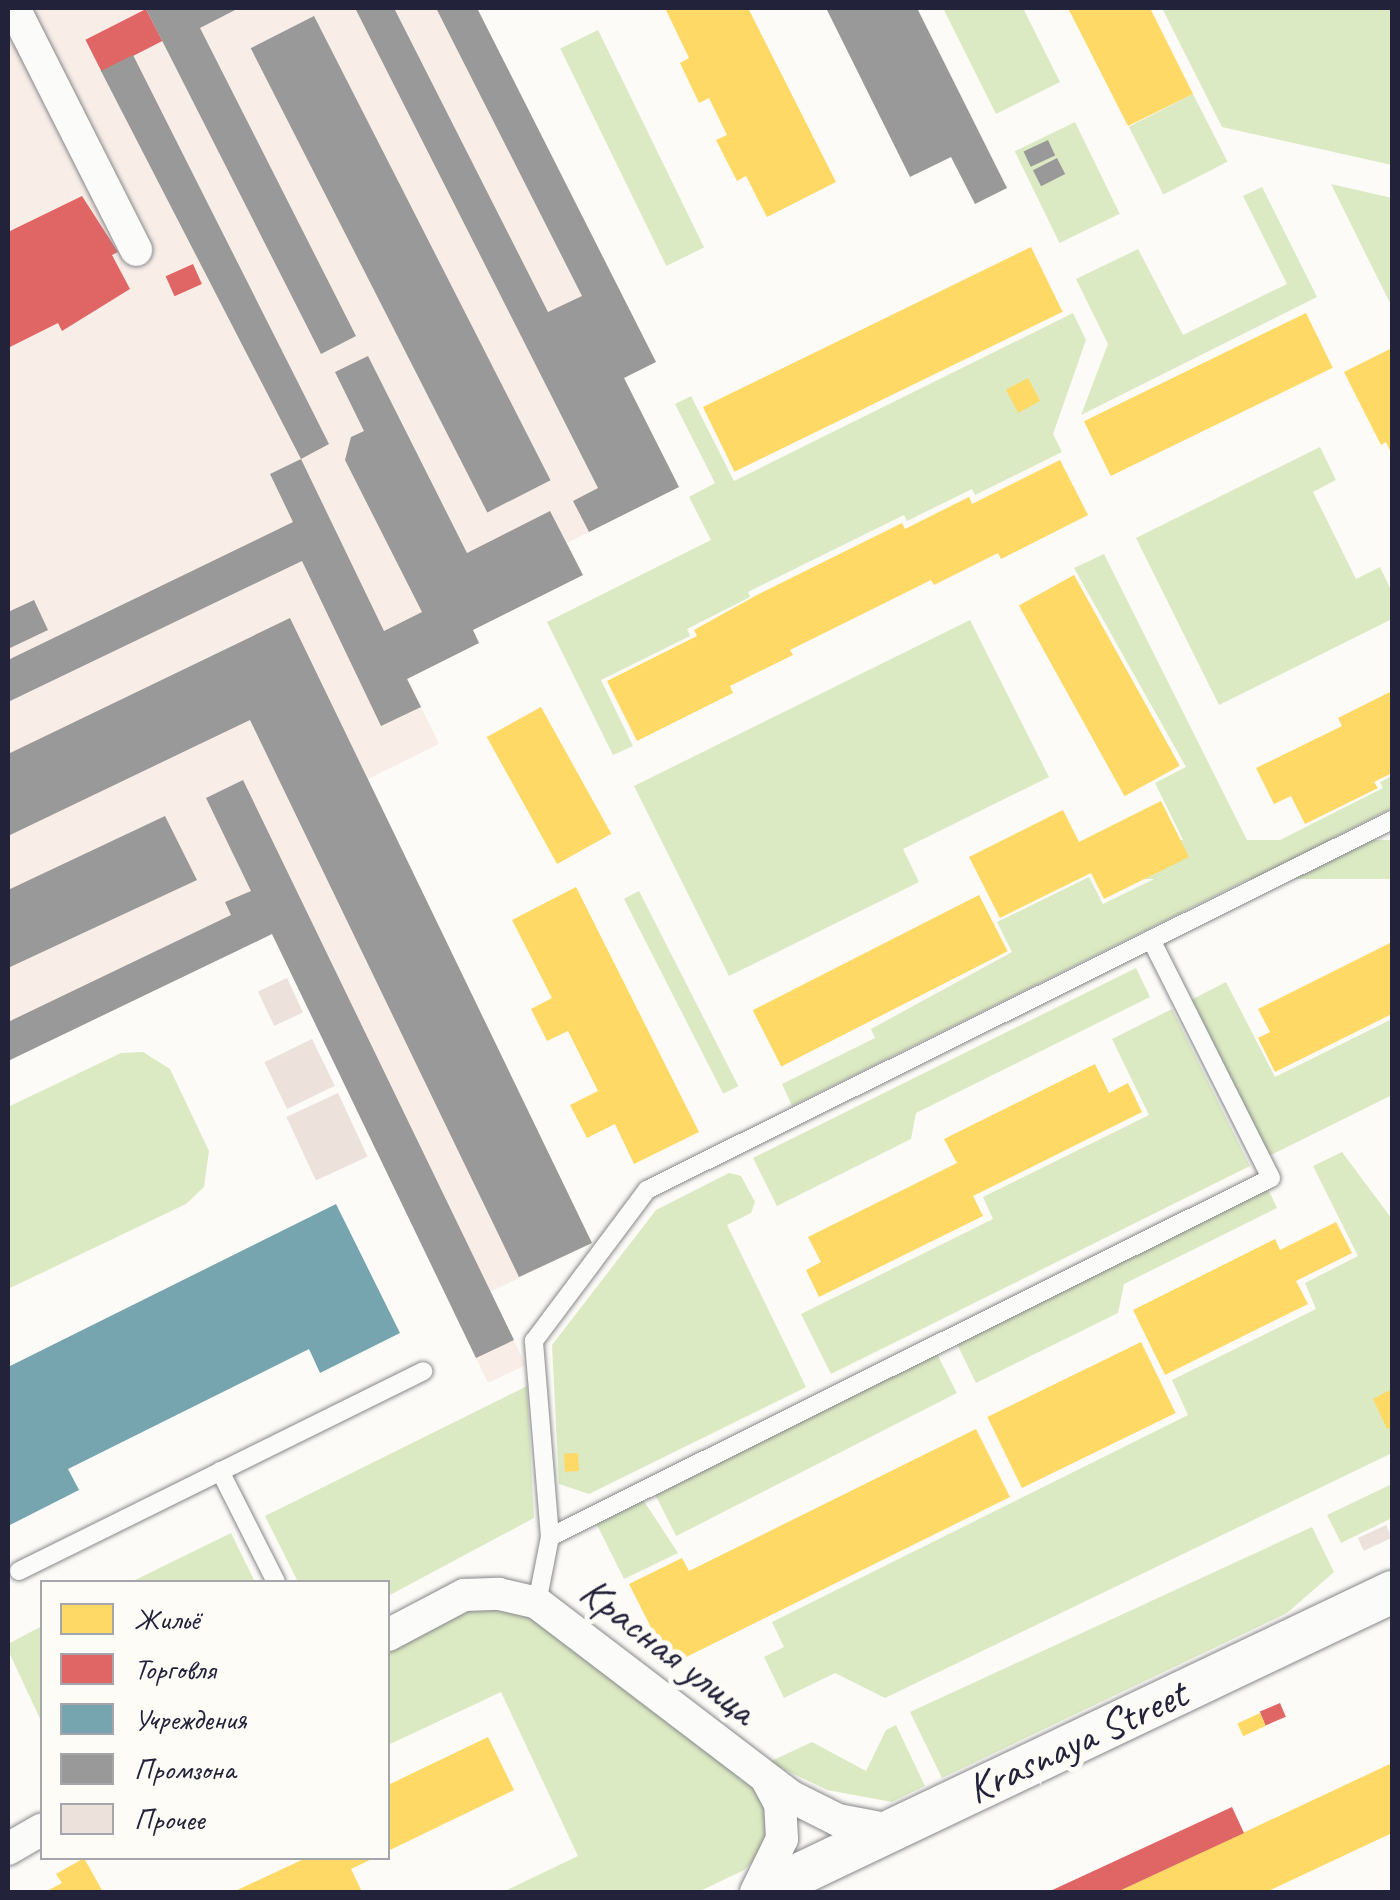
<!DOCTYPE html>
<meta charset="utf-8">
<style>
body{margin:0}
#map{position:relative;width:1400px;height:1900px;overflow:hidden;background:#fcfbf8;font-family:Caveat,sans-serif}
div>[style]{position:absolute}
.built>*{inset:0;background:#f8eee7}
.green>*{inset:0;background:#dbeac2;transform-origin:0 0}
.homes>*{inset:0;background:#ffd966;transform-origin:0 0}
.shops>*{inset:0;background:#e06666;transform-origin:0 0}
.public>*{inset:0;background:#76a5af}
.industry>*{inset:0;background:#999;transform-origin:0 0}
.building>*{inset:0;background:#ece1db;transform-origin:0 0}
.roads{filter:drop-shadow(0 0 2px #88888c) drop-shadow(0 0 2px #88888c)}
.service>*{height:18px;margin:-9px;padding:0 9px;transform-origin:9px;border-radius:9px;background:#fbfbf9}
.minor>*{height:32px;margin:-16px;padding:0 16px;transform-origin:16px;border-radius:16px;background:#fbfbf9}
.tertiary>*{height:42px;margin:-21px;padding:0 21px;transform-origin:21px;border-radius:21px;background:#fbfbf9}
span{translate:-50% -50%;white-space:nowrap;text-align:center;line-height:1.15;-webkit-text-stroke:10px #fdfcf7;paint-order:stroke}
.street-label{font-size:42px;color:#22223b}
.frame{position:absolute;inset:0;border:10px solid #22223b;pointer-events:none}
.legend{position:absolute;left:40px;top:1580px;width:350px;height:280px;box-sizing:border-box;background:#fdfcf7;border:2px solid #a5a5ac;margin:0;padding:12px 18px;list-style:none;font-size:30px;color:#22223b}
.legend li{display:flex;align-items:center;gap:20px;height:50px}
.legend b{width:50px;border:2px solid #a5a5ac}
</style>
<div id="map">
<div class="built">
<i style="clip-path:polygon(8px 8px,477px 8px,656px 362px,624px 378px,679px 487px,567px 543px,583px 575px,473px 630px,479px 643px,408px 679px,439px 744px,368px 779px,592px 1243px,490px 1292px,526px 1365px,488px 1383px,272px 934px,8px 1061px)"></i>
</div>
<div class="green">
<i style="clip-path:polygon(943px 8px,1023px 8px,1060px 82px,996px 114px)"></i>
<i style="clip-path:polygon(1162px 8px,1392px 8px,1392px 165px,1222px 127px)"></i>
<i style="left:598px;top:30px;width:242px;height:42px;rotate:64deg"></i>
<i style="left:1193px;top:94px;width:76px;height:72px;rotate:63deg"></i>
<i style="left:1075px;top:122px;width:102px;height:67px;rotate:64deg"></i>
<i style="clip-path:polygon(1331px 184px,1392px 198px,1392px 307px)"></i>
<i style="clip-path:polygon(1262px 187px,1317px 297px,1081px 415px,1108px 344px,1076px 279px,1138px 249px,1183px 335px,1287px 284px,1243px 196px)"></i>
<i style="clip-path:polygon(1073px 313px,1086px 340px,1053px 434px,1062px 452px,975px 495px,972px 489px,907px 521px,904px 515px,748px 592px,750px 597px,687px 629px,690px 636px,601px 680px,633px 746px,613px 755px,547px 622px,711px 540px,689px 497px,715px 483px,675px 404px,691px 396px,734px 481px)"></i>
<i style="clip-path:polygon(1320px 447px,1336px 480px,1313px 492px,1356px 579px,1380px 567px,1392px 592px,1392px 619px,1219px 705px,1136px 538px)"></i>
<i style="clip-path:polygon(1104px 554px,1263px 872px,792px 1106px,782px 1084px,875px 1038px,871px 1029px,1012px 952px,997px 922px,1089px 877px,1103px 904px,1193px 860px,1155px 783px,1186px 767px,1074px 568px)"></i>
<i style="clip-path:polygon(970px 620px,1049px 777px,903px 849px,919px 882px,729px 976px,634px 786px)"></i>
<i style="clip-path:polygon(1392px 776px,1392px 808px,1290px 860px,1280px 840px,1383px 788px,1380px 782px)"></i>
<i style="left:1392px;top:840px;width:39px;height:246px;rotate:90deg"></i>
<i style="left:639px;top:891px;width:219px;height:17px;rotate:63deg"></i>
<i style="clip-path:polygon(1136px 968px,1150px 997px,916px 1113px,911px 1139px,777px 1206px,753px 1158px)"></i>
<i style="clip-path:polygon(1226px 982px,1275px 1077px,1392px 1019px,1392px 1095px,1267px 1157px,1189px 1001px)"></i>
<i style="clip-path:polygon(1172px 1009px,1250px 1166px,831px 1374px,801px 1314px,993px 1219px,983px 1197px,1149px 1115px,1112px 1039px)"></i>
<i style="clip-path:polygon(143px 1052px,170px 1069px,209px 1151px,204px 1187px,186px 1204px,8px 1289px,8px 1107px,121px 1053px)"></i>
<i style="clip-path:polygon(1342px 1152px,1392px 1219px,1392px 1453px,885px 1698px,835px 1673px,784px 1698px,764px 1657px,784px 1647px,772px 1622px,1188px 1415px,1172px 1380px,1316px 1309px,1305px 1283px,1358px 1256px,1313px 1166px)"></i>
<i style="clip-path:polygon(729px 1173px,741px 1176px,755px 1202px,751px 1213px,727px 1225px,806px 1387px,589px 1494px,559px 1484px,552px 1345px,656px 1210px)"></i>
<i style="clip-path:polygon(1267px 1187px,1277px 1208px,1124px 1284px,1118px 1313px,976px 1383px,956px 1342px)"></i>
<i style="left:936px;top:1352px;width:46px;height:315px;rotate:63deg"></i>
<i style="clip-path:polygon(527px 1386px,534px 1518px,388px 1596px,388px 1582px,298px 1582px,265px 1516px)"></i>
<i style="clip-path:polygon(1392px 1484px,1392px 1518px,1341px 1543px,1327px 1515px)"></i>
<i style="clip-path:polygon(642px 1498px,678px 1553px,624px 1579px,595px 1521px)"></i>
<i style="clip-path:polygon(1312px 1527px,1334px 1572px,1287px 1613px,942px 1778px,910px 1712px)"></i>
<i style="clip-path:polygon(231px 1533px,255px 1582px,131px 1582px)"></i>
<i style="clip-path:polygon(477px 1605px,527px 1615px,754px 1787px,766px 1807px,767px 1829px,758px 1856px,744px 1870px,698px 1892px,503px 1892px,578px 1856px,501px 1692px,388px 1745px,388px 1652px)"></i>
<i style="clip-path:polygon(42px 1626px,42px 1723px,8px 1650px,8px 1644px)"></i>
<i style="clip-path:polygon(896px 1725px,925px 1786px,892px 1802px,827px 1790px,769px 1762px,812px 1742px,866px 1771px,886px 1730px)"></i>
</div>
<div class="homes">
<i style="clip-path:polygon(665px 8px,748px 8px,836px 182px,767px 217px,746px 176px,737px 181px,716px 140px,727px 135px,709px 98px,699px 103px,680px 63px,689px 58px)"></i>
<i style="clip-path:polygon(1068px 8px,1150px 8px,1193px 94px,1128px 126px)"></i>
<i style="left:1031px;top:247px;width:72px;height:365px;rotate:64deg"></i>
<i style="left:1306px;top:313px;width:61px;height:247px;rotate:64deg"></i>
<i style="clip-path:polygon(1392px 348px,1392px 455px,1386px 442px,1381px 445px,1344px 372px)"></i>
<i style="left:1028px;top:378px;width:26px;height:25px;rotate:62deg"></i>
<i style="clip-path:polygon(1060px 460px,1088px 515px,1001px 559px,998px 553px,934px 585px,931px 580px,790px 650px,793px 655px,730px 686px,733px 693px,637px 741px,607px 681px,697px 636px,694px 630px,757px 595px,902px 523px,905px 529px,969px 497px,972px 504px)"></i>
<i style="left:1074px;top:575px;width:218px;height:63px;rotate:61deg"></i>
<i style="clip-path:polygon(1392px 691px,1392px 773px,1374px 782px,1378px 788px,1305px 824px,1291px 796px,1274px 804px,1256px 768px,1342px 726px,1338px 718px)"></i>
<i style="left:541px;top:707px;width:145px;height:62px;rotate:61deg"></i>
<i style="clip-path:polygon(1161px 801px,1189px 857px,1104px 899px,1091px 873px,1000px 918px,969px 857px,1063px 810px,1079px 842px)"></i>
<i style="clip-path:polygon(576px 887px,699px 1132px,634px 1164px,615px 1124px,587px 1138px,570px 1105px,598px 1091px,568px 1031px,547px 1041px,531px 1009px,552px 998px,512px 920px)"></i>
<i style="left:979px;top:895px;width:63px;height:254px;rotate:63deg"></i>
<i style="clip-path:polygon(1392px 942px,1392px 1014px,1275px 1072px,1258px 1038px,1270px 1032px,1258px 1009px)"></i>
<i style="clip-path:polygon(1095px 1064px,1109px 1093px,1128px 1083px,1142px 1112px,973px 1196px,983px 1216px,819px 1297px,806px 1270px,821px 1262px,808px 1237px,957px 1163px,944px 1139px)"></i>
<i style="clip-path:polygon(1336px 1222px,1352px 1253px,1296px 1281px,1308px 1304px,1165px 1375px,1133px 1310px,1275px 1239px,1280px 1250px)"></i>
<i style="left:1141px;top:1342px;width:79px;height:171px;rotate:64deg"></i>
<i style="clip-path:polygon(1392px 1389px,1392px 1427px,1387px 1429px,1373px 1399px)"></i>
<i style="clip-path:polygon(976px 1429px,1010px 1497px,670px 1665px,629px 1584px,682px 1558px,689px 1571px)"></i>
<i style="left:578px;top:1453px;width:18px;height:14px;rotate:87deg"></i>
<i style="left:1260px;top:1713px;width:14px;height:25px;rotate:65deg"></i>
<i style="clip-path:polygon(488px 1737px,514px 1790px,388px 1851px,388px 1785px)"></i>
<i style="clip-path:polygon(1392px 1763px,1392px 1833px,1266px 1892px,1117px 1892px)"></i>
<i style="clip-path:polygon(84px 1858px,103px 1892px,45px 1892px,62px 1883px,56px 1874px)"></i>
<i style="clip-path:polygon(306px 1858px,374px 1858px,351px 1869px,362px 1892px,233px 1892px)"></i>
</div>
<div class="shops">
<i style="left:146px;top:9px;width:36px;height:68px;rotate:63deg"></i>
<i style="clip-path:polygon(82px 196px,118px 252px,112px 255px,130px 289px,62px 331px,58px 323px,8px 348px,8px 232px)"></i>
<i style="left:193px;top:264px;width:22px;height:30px;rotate:66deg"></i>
<i style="left:1280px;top:1703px;width:15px;height:22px;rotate:67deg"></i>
<i style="clip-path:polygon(1232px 1807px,1244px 1833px,1117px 1892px,1048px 1892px)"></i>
</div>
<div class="public">
<i style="clip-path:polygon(336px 1204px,400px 1333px,320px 1373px,309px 1349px,68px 1469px,79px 1490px,8px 1526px,8px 1367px)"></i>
</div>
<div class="industry">
<i style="clip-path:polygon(239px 8px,200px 28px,356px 336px,321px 354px,146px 9px)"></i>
<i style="clip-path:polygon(355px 8px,394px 8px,548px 312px,582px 296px,436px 8px,477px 8px,656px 362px,624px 378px,679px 487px,589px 532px,573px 501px,598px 488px)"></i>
<i style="clip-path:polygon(826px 8px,917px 8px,1007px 188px,975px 204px,951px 157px,910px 177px)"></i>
<i style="left:314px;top:16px;width:521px;height:71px;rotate:63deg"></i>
<i style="clip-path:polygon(133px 55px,329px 444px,301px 459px,384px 631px,422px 612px,345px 460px,351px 437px,364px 431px,335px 372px,368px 356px,467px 553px,550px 511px,583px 575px,473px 630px,479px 643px,407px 679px,421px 707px,381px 726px,302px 561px,8px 702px,8px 660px,293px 522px,270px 474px,301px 459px,101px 71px)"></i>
<i style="left:1048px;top:140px;width:17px;height:27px;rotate:65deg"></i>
<i style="left:1057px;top:158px;width:18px;height:27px;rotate:63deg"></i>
<i style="clip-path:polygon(34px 600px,48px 630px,8px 649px,8px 612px)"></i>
<i style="clip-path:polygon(290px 618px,592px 1243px,519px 1277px,250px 720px,8px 836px,8px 754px)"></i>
<i style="clip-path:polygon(243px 780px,514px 1340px,476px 1358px,272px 934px,8px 1061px,8px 1022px,231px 915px,225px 902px,251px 891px,206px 798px)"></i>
<i style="clip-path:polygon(165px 816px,197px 880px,8px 968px,8px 890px)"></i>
</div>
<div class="building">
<i style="left:287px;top:978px;width:38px;height:32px;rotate:65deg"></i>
<i style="left:312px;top:1039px;width:52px;height:53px;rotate:64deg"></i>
<i style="left:338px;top:1093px;width:70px;height:57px;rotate:65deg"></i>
<i style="left:1386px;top:1525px;width:14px;height:31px;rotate:65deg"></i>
</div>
<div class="roads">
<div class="service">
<i style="left:220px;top:1471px;width:124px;rotate:63.2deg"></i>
<i style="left:550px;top:1537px;width:805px;rotate:-26.47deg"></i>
<i style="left:1271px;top:1178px;width:267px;rotate:-116.7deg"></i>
<i style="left:19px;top:1571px;width:451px;rotate:-26.3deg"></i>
<i style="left:537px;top:1603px;width:67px;rotate:-78.9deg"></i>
<i style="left:550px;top:1537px;width:197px;rotate:-94.7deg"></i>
<i style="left:534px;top:1341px;width:189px;rotate:-53.2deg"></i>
<i style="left:647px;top:1190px;width:832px;rotate:-26.41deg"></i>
</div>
<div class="minor">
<i style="left:14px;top:8px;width:271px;rotate:63.2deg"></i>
<i style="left:388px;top:1635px;width:86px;rotate:-27.8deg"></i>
<i style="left:464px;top:1595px;width:35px;rotate:-2deg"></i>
<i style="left:499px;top:1594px;width:39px;rotate:13deg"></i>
<i style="left:537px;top:1603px;width:320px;rotate:37.3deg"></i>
<i style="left:792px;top:1797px;width:51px;rotate:26.6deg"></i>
<i style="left:838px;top:1820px;width:54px;rotate:10.7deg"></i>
<i style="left:8px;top:1849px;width:39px;rotate:-30deg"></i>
<i style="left:756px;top:1892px;width:59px;rotate:-63.9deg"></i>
<i style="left:782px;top:1839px;width:35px;rotate:-93deg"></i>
<i style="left:780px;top:1804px;width:27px;rotate:-118deg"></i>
</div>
<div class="tertiary">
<i style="left:762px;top:1892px;width:698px;rotate:-25.46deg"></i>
</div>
</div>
<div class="street-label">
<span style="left:668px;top:1651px;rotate:38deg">Красная улица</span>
<span style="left:1077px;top:1742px;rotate:-25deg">Krasnaya Street</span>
</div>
<div class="frame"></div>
<ul class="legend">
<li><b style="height:28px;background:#ffd966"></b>Жильё</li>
<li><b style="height:28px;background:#e06666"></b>Торговля</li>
<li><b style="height:28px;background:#76a5af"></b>Учреждения</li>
<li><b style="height:28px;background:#999"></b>Промзона</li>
<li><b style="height:28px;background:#ece1db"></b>Прочее</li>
</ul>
</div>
